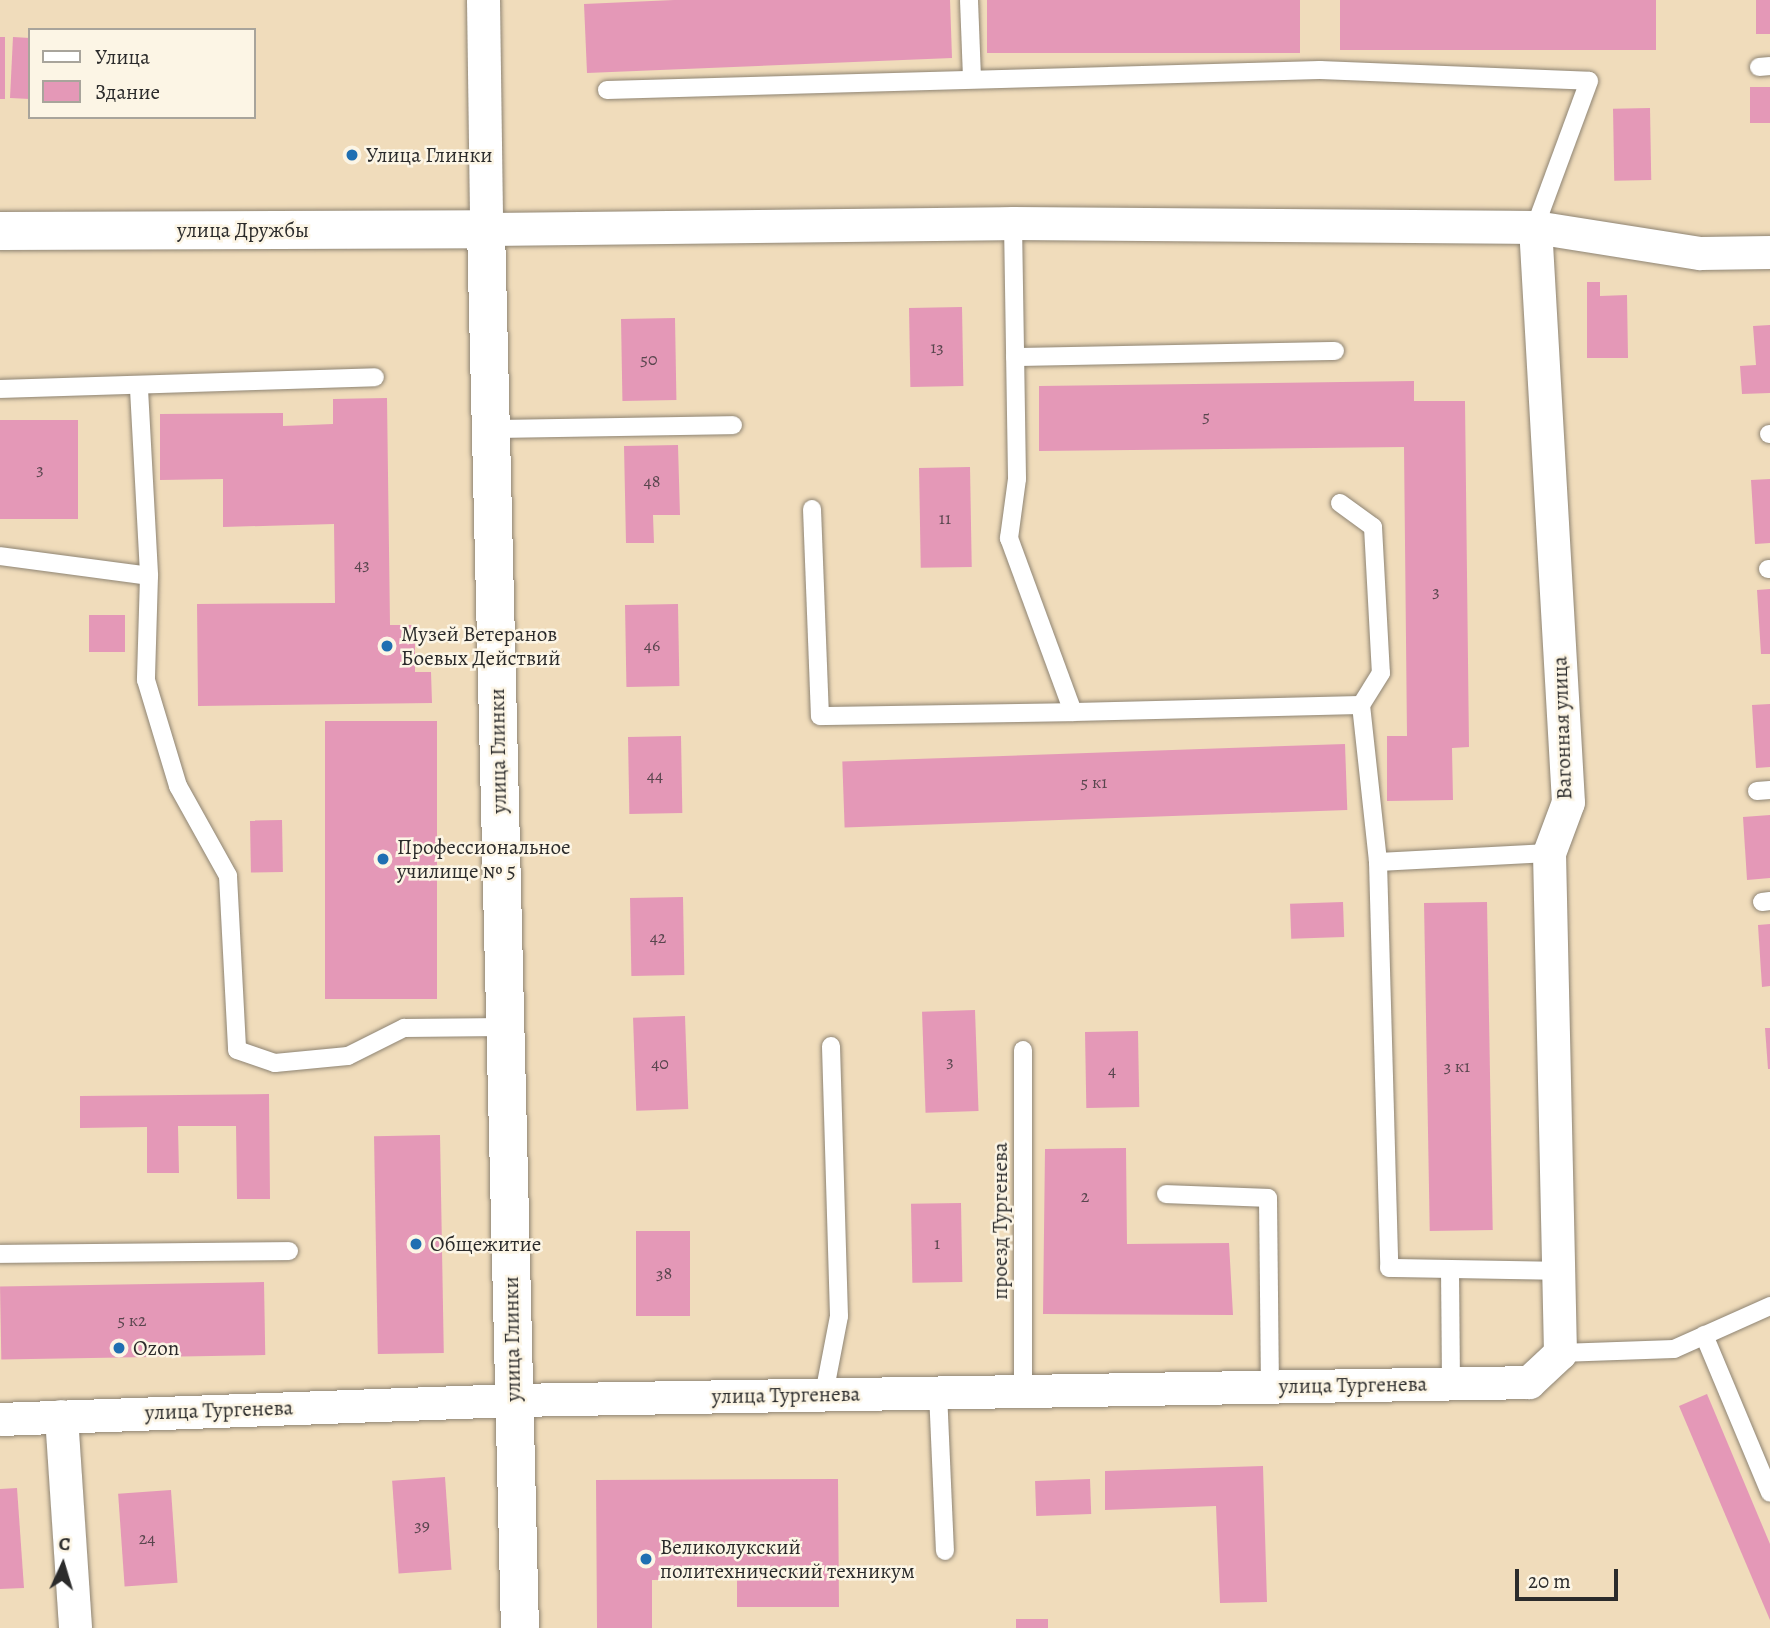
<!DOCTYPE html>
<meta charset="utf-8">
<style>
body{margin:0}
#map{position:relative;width:1770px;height:1628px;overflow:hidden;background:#f0dcbb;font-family:Alegreya,serif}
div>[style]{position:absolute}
.building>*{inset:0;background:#e498b7;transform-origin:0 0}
.roads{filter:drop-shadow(0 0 2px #8e8473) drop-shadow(0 0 2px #8e8473)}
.lane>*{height:18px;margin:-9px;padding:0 9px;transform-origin:9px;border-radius:9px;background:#fff}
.street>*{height:33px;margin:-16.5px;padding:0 16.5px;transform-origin:16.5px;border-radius:16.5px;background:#fff}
.secondary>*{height:38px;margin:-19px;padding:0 19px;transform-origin:19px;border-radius:19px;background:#fff}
.dots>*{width:19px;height:19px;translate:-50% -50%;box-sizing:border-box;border:4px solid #fcf5e5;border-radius:50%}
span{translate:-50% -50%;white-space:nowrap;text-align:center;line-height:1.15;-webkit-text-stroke:5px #fcf5e5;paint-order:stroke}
.number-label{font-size:18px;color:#59464e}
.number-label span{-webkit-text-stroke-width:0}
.poi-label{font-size:21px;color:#2b2b2b}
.left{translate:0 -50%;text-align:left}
.street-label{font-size:21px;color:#2b2b2b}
.legend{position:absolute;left:28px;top:28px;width:228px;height:91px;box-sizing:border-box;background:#fcf5e5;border:2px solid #a8a49b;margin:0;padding:9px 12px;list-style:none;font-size:21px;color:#2b2b2b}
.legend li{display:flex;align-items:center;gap:14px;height:35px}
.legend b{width:35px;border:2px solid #a8a49b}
.north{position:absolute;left:28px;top:1530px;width:70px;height:70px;-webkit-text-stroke:5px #fcf5e5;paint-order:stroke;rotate:4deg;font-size:19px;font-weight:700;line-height:28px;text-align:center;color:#2b2b2b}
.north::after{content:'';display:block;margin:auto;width:24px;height:32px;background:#2b2b2b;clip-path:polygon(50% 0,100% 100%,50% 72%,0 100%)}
.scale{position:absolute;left:1515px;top:1569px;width:103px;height:32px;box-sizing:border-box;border:4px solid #2b2b2b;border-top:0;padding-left:9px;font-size:21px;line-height:24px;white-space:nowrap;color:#2b2b2b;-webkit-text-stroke:5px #fcf5e5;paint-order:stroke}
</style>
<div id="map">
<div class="building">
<i style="clip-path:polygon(674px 0,950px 0,952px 58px,587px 73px,584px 4px)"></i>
<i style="left:987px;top:0;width:313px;height:53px"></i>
<i style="left:1340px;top:0;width:316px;height:50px"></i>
<i style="left:1756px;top:0;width:14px;height:34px"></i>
<i style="left:0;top:37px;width:5px;height:62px"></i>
<i style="clip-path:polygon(13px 37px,30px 38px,30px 99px,10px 98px)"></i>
<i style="left:1770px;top:87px;width:36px;height:20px;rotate:90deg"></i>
<i style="left:1650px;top:108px;width:72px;height:37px;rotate:89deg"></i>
<i style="clip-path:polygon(1587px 282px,1600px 282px,1600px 296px,1627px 295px,1628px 358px,1587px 358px)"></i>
<i style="left:962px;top:307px;width:79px;height:53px;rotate:89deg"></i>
<i style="left:675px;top:318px;width:82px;height:54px;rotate:89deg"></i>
<i style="clip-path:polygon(1770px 325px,1770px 393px,1742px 394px,1740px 366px,1756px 365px,1753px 326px)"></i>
<i style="clip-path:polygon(1414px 381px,1414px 401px,1465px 401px,1469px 747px,1452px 748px,1453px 800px,1387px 801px,1387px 736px,1407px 736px,1404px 447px,1039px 451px,1039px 386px)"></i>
<i style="clip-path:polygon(387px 398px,390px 625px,415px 625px,415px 672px,431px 672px,432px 703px,198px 706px,197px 604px,335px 603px,334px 524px,223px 527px,223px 479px,160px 480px,160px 414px,283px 413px,283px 426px,333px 424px,333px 399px)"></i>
<i style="left:0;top:420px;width:78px;height:99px"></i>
<i style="clip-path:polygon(678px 445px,680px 515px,653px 515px,654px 543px,626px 543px,624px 446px)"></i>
<i style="left:970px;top:467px;width:100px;height:51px;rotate:89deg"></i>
<i style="clip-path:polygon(1770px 479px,1770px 543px,1755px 544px,1751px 480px)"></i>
<i style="clip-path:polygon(1770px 589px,1770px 654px,1761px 654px,1757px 590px)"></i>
<i style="left:678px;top:604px;width:82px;height:53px;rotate:89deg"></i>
<i style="left:89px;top:615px;width:36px;height:37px"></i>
<i style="clip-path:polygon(1770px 704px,1770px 767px,1756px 768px,1752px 705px)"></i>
<i style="left:325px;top:721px;width:112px;height:278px"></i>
<i style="left:681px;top:736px;width:77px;height:53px;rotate:89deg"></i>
<i style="left:1345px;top:744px;width:66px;height:503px;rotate:88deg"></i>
<i style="clip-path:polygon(1770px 815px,1770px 878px,1747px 880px,1743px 817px)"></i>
<i style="left:282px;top:820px;width:52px;height:32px;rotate:89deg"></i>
<i style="left:683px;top:897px;width:78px;height:53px;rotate:89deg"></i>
<i style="left:1343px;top:902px;width:35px;height:53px;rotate:88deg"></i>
<i style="left:1487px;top:902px;width:328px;height:63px;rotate:89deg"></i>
<i style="clip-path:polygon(1770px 924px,1770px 986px,1762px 987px,1758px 925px)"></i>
<i style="left:975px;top:1010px;width:101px;height:53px;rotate:88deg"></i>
<i style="left:685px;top:1016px;width:93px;height:52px;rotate:88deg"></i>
<i style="clip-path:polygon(1765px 1028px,1770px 1028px,1770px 1069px,1768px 1069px)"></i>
<i style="left:1138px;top:1031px;width:76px;height:53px;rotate:89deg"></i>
<i style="clip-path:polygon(269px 1094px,270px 1199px,237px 1199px,236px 1126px,178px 1126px,179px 1173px,147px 1173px,147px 1127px,80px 1128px,80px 1096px)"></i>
<i style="left:440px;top:1135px;width:218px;height:66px;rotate:89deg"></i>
<i style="clip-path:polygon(1126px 1148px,1127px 1244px,1229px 1243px,1233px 1315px,1043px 1314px,1045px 1149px)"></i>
<i style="left:961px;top:1203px;width:79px;height:50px;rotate:89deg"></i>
<i style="left:636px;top:1231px;width:54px;height:85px"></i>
<i style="left:264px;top:1282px;width:73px;height:264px;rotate:89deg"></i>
<i style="clip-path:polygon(1707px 1394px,1770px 1544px,1770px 1620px,1679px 1406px)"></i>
<i style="clip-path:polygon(1263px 1466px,1267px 1602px,1220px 1603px,1216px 1506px,1105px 1510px,1105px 1471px)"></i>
<i style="left:445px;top:1477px;width:93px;height:53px;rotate:86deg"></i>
<i style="clip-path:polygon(838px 1479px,839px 1607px,737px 1607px,737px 1579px,652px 1580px,652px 1628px,597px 1628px,596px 1480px)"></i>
<i style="left:1090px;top:1479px;width:35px;height:55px;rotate:88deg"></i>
<i style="clip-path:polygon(17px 1488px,24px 1588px,0 1589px,0 1489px)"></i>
<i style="left:171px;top:1490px;width:93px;height:53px;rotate:86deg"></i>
<i style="left:1048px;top:1619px;width:9px;height:32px;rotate:90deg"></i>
</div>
<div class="roads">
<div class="lane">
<i style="left:969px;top:0;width:79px;rotate:87.8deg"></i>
<i style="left:1759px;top:67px;width:11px;rotate:-5deg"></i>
<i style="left:607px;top:90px;width:713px;rotate:-1.61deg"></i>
<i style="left:1320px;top:70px;width:269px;rotate:2.3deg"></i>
<i style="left:1589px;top:81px;width:156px;rotate:110.3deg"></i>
<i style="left:1013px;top:223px;width:256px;rotate:89.1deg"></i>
<i style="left:1017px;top:479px;width:60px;rotate:97.7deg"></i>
<i style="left:1009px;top:538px;width:185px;rotate:69.8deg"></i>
<i style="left:1073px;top:712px;width:288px;rotate:-1.4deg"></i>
<i style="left:1015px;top:357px;width:320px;rotate:-1.1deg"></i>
<i style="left:0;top:389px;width:375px;rotate:-1.8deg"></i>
<i style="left:139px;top:389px;width:187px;rotate:86.9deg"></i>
<i style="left:149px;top:576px;width:104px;rotate:91.7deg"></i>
<i style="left:146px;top:680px;width:111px;rotate:73.2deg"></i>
<i style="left:178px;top:786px;width:103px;rotate:60.9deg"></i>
<i style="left:228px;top:876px;width:174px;rotate:87deg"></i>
<i style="left:237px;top:1050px;width:40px;rotate:18.9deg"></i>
<i style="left:275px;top:1063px;width:73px;rotate:-5.5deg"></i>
<i style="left:348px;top:1056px;width:63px;rotate:-26.6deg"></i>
<i style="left:404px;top:1028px;width:101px;rotate:-0.6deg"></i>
<i style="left:491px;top:429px;width:242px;rotate:-0.9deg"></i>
<i style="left:1769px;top:434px;width:1px"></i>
<i style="left:1340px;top:503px;width:41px;rotate:36deg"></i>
<i style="left:1373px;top:527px;width:146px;rotate:86.9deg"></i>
<i style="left:1381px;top:673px;width:38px;rotate:122deg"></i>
<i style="left:1361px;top:705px;width:158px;rotate:83.8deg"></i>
<i style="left:1378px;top:862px;width:171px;rotate:-3deg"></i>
<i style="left:812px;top:509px;width:207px;rotate:87.8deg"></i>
<i style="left:820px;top:716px;width:253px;rotate:-0.9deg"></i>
<i style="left:0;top:556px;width:150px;rotate:7.6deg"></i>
<i style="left:1768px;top:569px;width:2px"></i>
<i style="left:1757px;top:791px;width:13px;rotate:-4deg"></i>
<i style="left:1378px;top:862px;width:406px;rotate:88.4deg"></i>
<i style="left:1389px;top:1268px;width:169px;rotate:1deg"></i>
<i style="left:1762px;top:902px;width:8px;rotate:-7deg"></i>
<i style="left:1023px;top:1050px;width:341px;rotate:90deg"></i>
<i style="left:1166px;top:1194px;width:102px;rotate:2.2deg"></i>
<i style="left:1268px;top:1198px;width:189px;rotate:89.4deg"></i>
<i style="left:0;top:1254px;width:289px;rotate:-0.6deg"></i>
<i style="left:1450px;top:1269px;width:114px;rotate:89.5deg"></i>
<i style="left:1704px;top:1335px;width:171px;rotate:67.3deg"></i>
<i style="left:1560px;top:1353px;width:114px;rotate:-2deg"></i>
<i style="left:1674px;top:1349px;width:105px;rotate:-24.1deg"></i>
<i style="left:938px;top:1392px;width:159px;rotate:87.5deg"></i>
<i style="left:824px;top:1394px;width:79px;rotate:-79.1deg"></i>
<i style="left:839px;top:1316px;width:270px;rotate:-91.7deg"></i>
</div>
<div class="street">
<i style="left:483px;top:0;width:229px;rotate:89.2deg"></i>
<i style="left:486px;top:229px;width:527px;rotate:-0.65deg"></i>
<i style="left:1013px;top:223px;width:522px;rotate:0.44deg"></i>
<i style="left:1535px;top:227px;width:167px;rotate:9deg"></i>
<i style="left:1700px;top:253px;width:70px;rotate:-0.8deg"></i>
<i style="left:61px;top:1416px;width:212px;rotate:86.2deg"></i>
<i style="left:0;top:1419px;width:513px;rotate:-2.12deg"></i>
<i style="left:513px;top:1400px;width:1016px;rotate:-1.01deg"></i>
<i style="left:1529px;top:1382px;width:42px;rotate:-43.1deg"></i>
<i style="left:1560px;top:1353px;width:500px;rotate:-91.26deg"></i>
<i style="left:1549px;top:853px;width:54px;rotate:-69.6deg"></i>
<i style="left:1568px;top:802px;width:576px;rotate:-93.28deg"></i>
</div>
<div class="secondary">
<i style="left:0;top:231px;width:486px;rotate:-0.2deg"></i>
<i style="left:486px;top:229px;width:1399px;rotate:88.61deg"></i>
</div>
</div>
<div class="dots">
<i style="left:352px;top:155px;background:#1f6fb2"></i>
<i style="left:387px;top:646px;background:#1f6fb2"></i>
<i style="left:383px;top:859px;background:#1f6fb2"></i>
<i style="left:416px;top:1244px;background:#1f6fb2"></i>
<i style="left:119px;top:1348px;background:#1f6fb2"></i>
<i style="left:646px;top:1559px;background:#1f6fb2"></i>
</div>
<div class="number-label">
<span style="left:937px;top:347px">13</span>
<span style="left:649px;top:359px">50</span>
<span style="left:1206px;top:416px">5</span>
<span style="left:40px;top:469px">3</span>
<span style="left:652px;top:481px">48</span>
<span style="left:945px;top:518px">11</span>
<span style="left:362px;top:564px">43</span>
<span style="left:1436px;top:591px">3</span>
<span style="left:652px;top:645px">46</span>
<span style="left:655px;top:775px">44</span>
<span style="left:1094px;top:782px">5 к1</span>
<span style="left:658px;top:937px">42</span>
<span style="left:950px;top:1061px">3</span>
<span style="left:660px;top:1063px">40</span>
<span style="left:1457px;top:1066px">3 к1</span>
<span style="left:1112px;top:1070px">4</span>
<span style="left:1085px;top:1196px">2</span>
<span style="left:937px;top:1243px">1</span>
<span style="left:664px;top:1273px">38</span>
<span style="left:132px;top:1320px">5 к2</span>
<span style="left:422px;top:1525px">39</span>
<span style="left:147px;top:1538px">24</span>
</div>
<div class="poi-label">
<span class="left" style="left:366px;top:155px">Улица Глинки</span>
<span class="left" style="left:401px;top:646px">Музей Ветеранов<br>Боевых Действий</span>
<span class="left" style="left:397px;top:859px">Профессиональное<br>училище № 5</span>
<span class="left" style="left:430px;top:1244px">Общежитие</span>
<span class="left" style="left:133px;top:1348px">Ozon</span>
<span class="left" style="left:660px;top:1559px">Великолукский<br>политехнический техникум</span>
</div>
<div class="street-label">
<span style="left:243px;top:230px">улица Дружбы</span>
<span style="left:1562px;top:728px;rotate:-92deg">Вагонная улица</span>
<span style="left:498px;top:751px;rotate:-91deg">улица Глинки</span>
<span style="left:1000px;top:1221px;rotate:-90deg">проезд Тургенева</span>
<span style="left:512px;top:1339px;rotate:-91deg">улица Глинки</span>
<span style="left:1353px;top:1385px;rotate:-1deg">улица Тургенева</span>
<span style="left:786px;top:1395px;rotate:-1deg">улица Тургенева</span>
<span style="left:219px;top:1410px;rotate:-2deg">улица Тургенева</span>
</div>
<ul class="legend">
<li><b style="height:9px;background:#fff"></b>Улица</li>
<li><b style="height:19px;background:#e498b7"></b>Здание</li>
</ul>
<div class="north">С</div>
<div class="scale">20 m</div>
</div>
